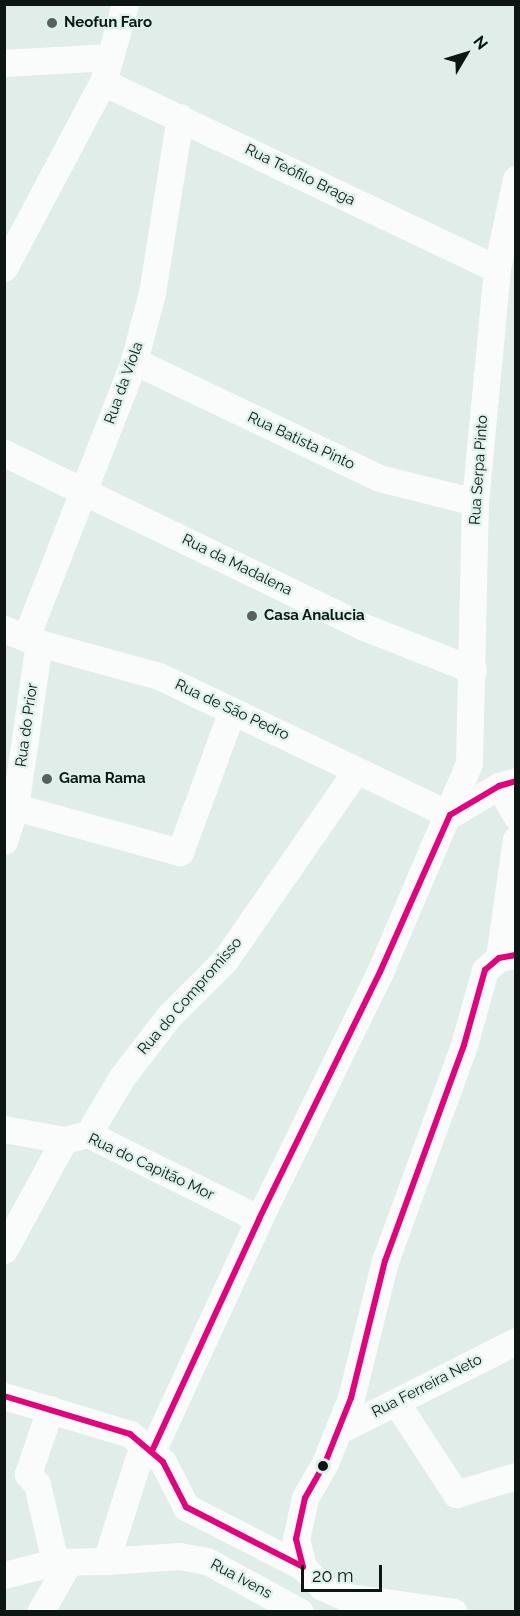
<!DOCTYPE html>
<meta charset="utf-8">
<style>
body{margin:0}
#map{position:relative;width:520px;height:1616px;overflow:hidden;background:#e1ede9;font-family:Raleway,sans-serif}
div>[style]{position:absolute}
.minor>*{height:27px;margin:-13.5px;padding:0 13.5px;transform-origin:13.5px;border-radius:13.5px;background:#fafcfc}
.bus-1>*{height:6px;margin:-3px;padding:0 3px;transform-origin:3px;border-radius:3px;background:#e5007d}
.dots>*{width:16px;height:16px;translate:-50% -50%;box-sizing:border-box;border:3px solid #dcf2ea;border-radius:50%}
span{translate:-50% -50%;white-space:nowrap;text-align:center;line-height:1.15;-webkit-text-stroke:4.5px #dcf2ea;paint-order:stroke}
.poi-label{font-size:15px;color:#0e1613;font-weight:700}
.left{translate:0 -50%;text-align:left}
.street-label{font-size:15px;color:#0e1613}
.frame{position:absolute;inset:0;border:6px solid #0e1613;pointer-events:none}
.north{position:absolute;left:436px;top:24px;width:60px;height:60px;-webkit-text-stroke:4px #dcf2ea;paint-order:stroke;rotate:52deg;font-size:16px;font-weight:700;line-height:24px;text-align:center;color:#0e1613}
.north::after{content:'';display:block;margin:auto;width:21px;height:27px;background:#0e1613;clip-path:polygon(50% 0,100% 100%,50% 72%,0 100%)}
.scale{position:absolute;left:301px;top:1565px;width:81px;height:27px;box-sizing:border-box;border:3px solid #0e1613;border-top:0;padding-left:8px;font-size:18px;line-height:21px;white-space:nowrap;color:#0e1613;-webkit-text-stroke:4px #dcf2ea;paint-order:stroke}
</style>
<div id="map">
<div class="minor">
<i style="left:4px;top:63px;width:105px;rotate:-3.3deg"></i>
<i style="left:103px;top:82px;width:436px;rotate:25.4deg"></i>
<i style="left:4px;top:268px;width:211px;rotate:-62deg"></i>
<i style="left:103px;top:82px;width:81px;rotate:-74.2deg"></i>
<i style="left:134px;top:361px;width:272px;rotate:25.5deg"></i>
<i style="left:379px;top:478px;width:99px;rotate:14deg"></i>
<i style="left:4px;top:453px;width:400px;rotate:25.8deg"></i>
<i style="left:364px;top:627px;width:117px;rotate:21.5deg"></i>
<i style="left:4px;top:629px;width:38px;rotate:22deg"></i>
<i style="left:39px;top:643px;width:124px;rotate:15.4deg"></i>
<i style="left:159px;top:676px;width:322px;rotate:25.5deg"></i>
<i style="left:26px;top:637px;width:296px;rotate:-68.6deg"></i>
<i style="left:134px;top:361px;width:70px;rotate:-75.2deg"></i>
<i style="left:152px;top:293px;width:178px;rotate:-81deg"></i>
<i style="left:499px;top:786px;width:34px;rotate:60deg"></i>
<i style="left:15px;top:807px;width:171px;rotate:15.3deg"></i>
<i style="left:180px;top:852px;width:150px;rotate:-69.8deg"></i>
<i style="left:450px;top:815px;width:57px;rotate:-30.6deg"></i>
<i style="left:499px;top:786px;width:18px;rotate:-16deg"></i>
<i style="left:4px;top:841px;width:36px;rotate:-72deg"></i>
<i style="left:15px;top:807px;width:166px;rotate:-81.7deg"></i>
<i style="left:499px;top:958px;width:120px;rotate:-81.9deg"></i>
<i style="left:4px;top:1129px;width:61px;rotate:10.4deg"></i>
<i style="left:64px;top:1140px;width:25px;rotate:-14deg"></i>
<i style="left:88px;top:1134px;width:191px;rotate:26.4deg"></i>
<i style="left:88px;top:1134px;width:66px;rotate:-59.2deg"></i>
<i style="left:122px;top:1077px;width:77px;rotate:-52.4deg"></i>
<i style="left:169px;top:1016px;width:79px;rotate:-45deg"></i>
<i style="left:225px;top:960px;width:230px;rotate:-55.3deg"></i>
<i style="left:4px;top:1250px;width:125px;rotate:-61.4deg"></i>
<i style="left:4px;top:1396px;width:132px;rotate:16.8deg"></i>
<i style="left:130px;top:1434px;width:43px;rotate:40.3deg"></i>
<i style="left:163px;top:1462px;width:51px;rotate:62.9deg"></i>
<i style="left:186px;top:1507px;width:131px;rotate:27.1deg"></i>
<i style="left:303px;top:1567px;width:28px;rotate:46deg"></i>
<i style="left:322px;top:1587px;width:23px;rotate:23deg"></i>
<i style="left:343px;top:1596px;width:112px;rotate:8.2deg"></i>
<i style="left:396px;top:1402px;width:110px;rotate:56.9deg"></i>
<i style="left:456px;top:1494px;width:63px;rotate:-16.7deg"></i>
<i style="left:50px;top:1409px;width:69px;rotate:108.7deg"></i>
<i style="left:28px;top:1474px;width:13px;rotate:48deg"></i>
<i style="left:37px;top:1484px;width:80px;rotate:77deg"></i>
<i style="left:338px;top:1431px;width:199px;rotate:-26.8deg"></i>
<i style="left:152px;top:1451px;width:255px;rotate:-65.2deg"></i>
<i style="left:259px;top:1219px;width:275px;rotate:-63.9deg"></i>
<i style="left:380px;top:972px;width:227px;rotate:-66.9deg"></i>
<i style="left:469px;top:763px;width:261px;rotate:-88.7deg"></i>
<i style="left:475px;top:502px;width:234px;rotate:-84.6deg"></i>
<i style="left:497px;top:269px;width:92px;rotate:-78.1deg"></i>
<i style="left:106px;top:1561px;width:73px;rotate:-3.9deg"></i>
<i style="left:179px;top:1556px;width:28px;rotate:10deg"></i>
<i style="left:207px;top:1561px;width:106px;rotate:28.7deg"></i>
<i style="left:303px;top:1567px;width:29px;rotate:-104deg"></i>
<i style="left:296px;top:1539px;width:42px;rotate:-77.6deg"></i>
<i style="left:305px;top:1498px;width:40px;rotate:-60.3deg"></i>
<i style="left:325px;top:1463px;width:70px;rotate:-68.2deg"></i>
<i style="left:351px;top:1398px;width:141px;rotate:-76.1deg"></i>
<i style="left:385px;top:1261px;width:230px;rotate:-69.9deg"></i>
<i style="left:464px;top:1045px;width:78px;rotate:-74.4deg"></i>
<i style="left:485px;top:970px;width:18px;rotate:-41deg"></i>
<i style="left:499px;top:958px;width:17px;rotate:-10deg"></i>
<i style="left:4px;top:1575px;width:53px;rotate:-14.3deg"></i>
<i style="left:55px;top:1562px;width:51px;rotate:-1.1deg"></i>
<i style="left:106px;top:1561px;width:109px;rotate:-72.4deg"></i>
<i style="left:40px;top:1612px;width:58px;rotate:-59.9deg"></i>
</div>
<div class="bus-1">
<i style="left:4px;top:1396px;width:132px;rotate:16.8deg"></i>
<i style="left:130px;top:1434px;width:43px;rotate:40.3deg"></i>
<i style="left:163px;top:1462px;width:51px;rotate:62.9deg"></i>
<i style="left:186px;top:1507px;width:131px;rotate:27.1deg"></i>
<i style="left:152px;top:1451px;width:255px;rotate:-65.2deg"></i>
<i style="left:259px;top:1219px;width:275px;rotate:-63.9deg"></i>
<i style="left:380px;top:972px;width:172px;rotate:-66deg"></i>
<i style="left:450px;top:815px;width:57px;rotate:-30.6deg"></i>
<i style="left:499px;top:786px;width:18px;rotate:-16deg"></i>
<i style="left:303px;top:1567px;width:29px;rotate:-104deg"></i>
<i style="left:296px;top:1539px;width:42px;rotate:-77.6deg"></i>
<i style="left:305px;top:1498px;width:40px;rotate:-60.3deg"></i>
<i style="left:325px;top:1463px;width:70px;rotate:-68.2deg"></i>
<i style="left:351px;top:1398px;width:141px;rotate:-76.1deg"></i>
<i style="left:385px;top:1261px;width:230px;rotate:-69.9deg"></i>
<i style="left:464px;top:1045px;width:78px;rotate:-74.4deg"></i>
<i style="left:485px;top:970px;width:18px;rotate:-41deg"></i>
<i style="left:499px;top:958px;width:17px;rotate:-10deg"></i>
</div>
<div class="dots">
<i style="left:52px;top:23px;background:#58615e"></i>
<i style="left:252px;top:616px;background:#58615e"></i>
<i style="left:47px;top:779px;background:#58615e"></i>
<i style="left:323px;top:1466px;background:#0e1613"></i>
</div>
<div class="poi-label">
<span class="left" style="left:64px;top:23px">Neofun Faro</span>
<span class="left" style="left:264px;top:616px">Casa Analucia</span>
<span class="left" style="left:59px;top:779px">Gama Rama</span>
</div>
<div class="street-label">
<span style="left:300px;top:175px;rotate:26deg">Rua Teófilo Braga</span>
<span style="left:124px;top:383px;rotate:-70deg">Rua da Viola</span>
<span style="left:301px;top:441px;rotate:25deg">Rua Batista Pinto</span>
<span style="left:479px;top:470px;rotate:-86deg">Rua Serpa Pinto</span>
<span style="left:237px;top:565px;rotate:26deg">Rua da Madalena</span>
<span style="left:232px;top:710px;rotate:25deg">Rua de São Pedro</span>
<span style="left:27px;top:725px;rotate:-82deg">Rua do Prior</span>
<span style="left:190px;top:996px;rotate:-49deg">Rua do Compromisso</span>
<span style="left:151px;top:1167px;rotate:25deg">Rua do Capitão Mor</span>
<span style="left:427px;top:1386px;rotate:-27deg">Rua Ferreira Neto</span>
<span style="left:241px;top:1579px;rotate:28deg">Rua Ivens</span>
</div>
<div class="frame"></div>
<div class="north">N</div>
<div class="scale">20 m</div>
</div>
